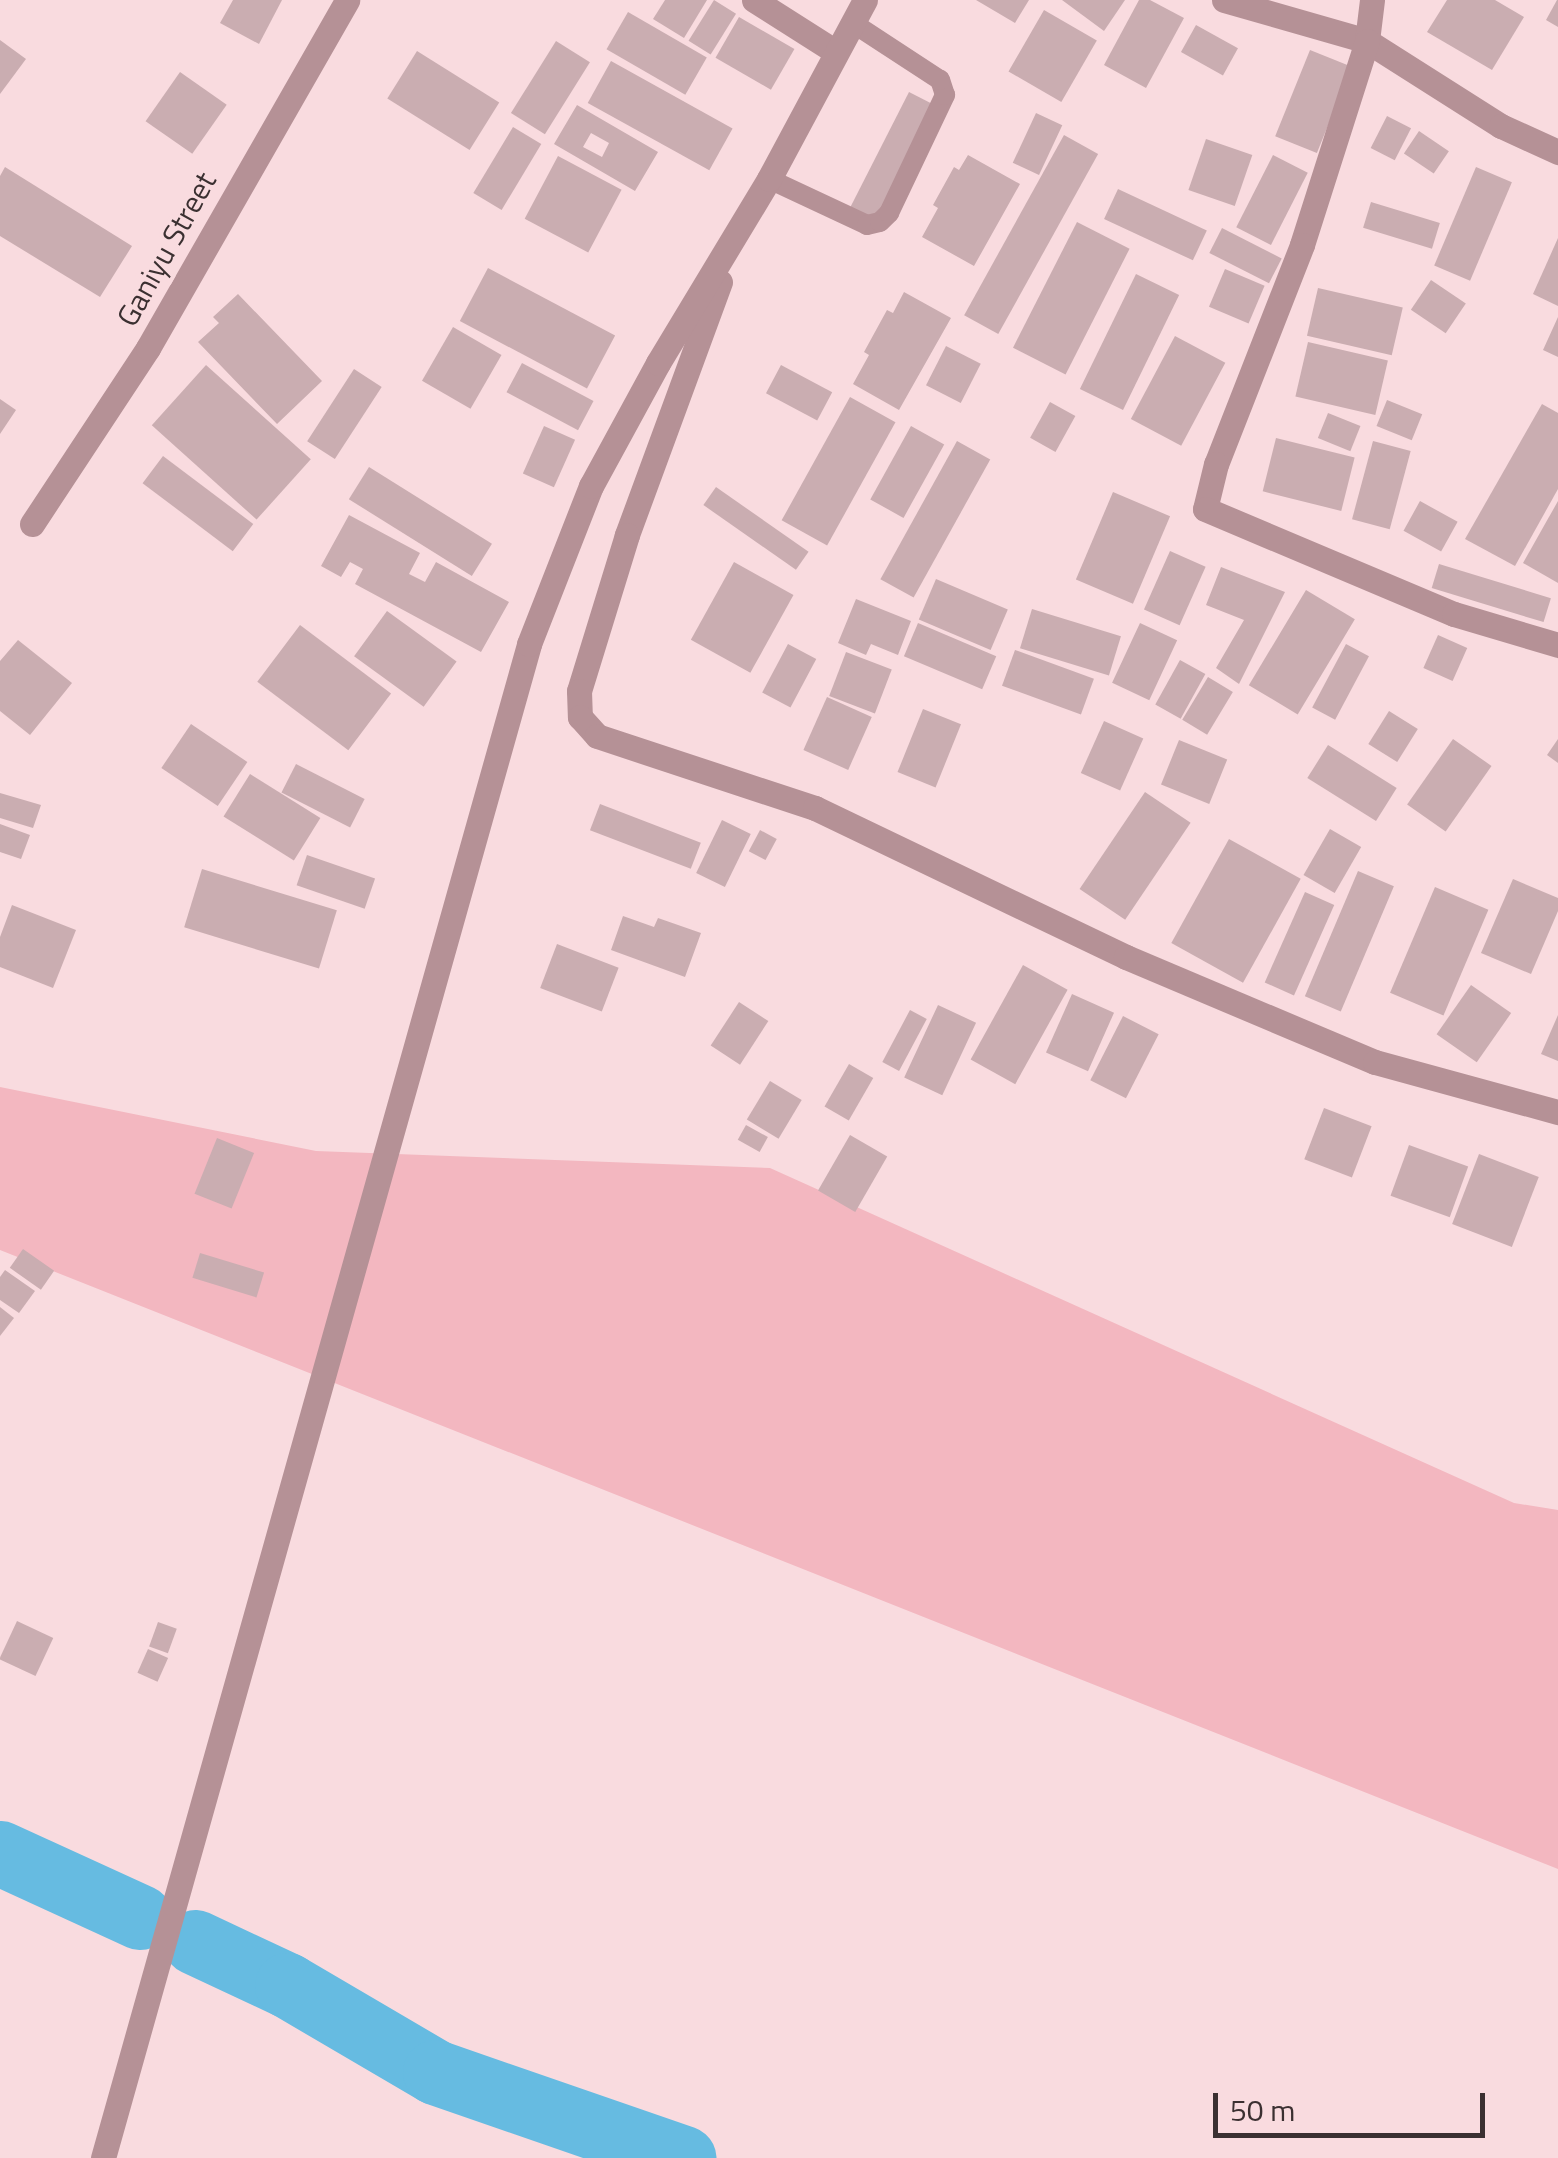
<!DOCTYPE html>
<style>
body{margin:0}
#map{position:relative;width:1558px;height:2158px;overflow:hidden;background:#f9dbdf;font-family:"Titillium Web",sans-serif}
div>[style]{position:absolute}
.green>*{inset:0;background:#f3b7c0}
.river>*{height:65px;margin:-32.5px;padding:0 32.5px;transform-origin:32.5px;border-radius:32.5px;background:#66bbe1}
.building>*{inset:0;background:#caadb1;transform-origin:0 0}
.service>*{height:20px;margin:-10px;padding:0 10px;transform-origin:10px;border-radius:10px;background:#b59196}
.minor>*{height:25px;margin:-12.5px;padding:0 12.5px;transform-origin:12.5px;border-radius:12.5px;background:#b59196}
span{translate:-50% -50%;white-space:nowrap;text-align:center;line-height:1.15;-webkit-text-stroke:8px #f9dbdf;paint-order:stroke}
.street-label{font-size:30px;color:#3b3031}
.scale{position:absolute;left:1213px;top:2093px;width:272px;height:45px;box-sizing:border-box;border:5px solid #3b3031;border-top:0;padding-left:12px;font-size:30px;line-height:35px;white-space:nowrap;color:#3b3031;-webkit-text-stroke:8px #f9dbdf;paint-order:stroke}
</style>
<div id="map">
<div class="green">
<i style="clip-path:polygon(0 1087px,316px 1151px,770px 1168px,1514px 1503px,1558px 1510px,1558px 1869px,0 1250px)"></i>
</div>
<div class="river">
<i style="left:0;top:1853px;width:154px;rotate:24.6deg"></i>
<i style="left:195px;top:1942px;width:102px;rotate:25.1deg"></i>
<i style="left:287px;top:1985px;width:172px;rotate:30.4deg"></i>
<i style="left:435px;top:2072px;width:263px;rotate:19.1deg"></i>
</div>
<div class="building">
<i style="clip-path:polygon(233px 0,282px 0,259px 44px,220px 23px)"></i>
<i style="clip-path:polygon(665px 0,707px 0,684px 38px,653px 19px)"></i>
<i style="left:714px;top:0;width:26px;height:48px;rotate:32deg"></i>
<i style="clip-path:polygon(976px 0,1029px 0,1015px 23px)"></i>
<i style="clip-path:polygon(1062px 0,1125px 0,1104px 31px)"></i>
<i style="clip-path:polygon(1139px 0,1150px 0,1184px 18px,1146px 88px,1104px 65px)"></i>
<i style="clip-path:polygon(1447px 0,1495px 0,1524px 17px,1492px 70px,1427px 32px)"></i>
<i style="clip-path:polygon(1557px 0,1558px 0,1558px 27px,1546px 20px)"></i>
<i style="left:1044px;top:10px;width:61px;height:71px;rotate:30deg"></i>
<i style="left:628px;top:12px;width:91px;height:43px;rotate:30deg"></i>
<i style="left:739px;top:17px;width:64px;height:47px;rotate:30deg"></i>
<i style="left:1196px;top:25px;width:48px;height:31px;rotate:29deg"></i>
<i style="clip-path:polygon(0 40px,26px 59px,0 94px)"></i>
<i style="left:556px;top:41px;width:40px;height:85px;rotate:32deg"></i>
<i style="left:1310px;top:50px;width:45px;height:93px;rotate:22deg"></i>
<i style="left:417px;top:51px;width:97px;height:56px;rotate:32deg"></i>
<i style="left:611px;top:61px;width:139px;height:48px;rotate:29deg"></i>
<i style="left:180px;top:72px;width:57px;height:60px;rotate:35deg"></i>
<i style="left:909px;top:92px;width:33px;height:129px;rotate:27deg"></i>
<i style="clip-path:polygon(evenodd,577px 105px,658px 152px,635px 191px,554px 144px,577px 105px,591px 133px,609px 143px,602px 157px,583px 147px,591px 133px)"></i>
<i style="left:1036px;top:113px;width:29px;height:55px;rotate:25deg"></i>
<i style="left:1387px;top:116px;width:27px;height:36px;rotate:27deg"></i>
<i style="left:513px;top:127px;width:33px;height:77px;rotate:31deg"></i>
<i style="left:1419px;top:131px;width:36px;height:27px;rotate:34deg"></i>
<i style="left:1064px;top:135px;width:39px;height:206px;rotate:29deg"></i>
<i style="left:1206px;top:139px;width:49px;height:54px;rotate:19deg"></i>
<i style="clip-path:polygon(968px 155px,1020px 184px,974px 266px,922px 237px,938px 208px,933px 205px,954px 167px,959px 170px)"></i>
<i style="left:1273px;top:155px;width:39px;height:81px;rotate:27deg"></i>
<i style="left:558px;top:156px;width:72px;height:71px;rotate:28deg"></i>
<i style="clip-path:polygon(5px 167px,132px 246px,100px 297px,0 236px,0 176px)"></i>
<i style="left:1476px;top:167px;width:39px;height:107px;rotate:23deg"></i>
<i style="left:1118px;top:189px;width:98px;height:33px;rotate:25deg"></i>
<i style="left:1371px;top:202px;width:72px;height:27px;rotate:17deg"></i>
<i style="left:1077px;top:222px;width:59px;height:141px;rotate:27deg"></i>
<i style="left:1222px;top:228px;width:67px;height:28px;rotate:27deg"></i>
<i style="clip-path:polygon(1558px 238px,1558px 306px,1533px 294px)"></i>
<i style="left:488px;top:268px;width:144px;height:60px;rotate:28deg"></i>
<i style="left:1225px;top:269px;width:43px;height:41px;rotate:23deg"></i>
<i style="left:1136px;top:274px;width:48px;height:128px;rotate:26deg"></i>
<i style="left:1431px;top:280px;width:42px;height:36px;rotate:34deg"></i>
<i style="left:1318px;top:288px;width:87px;height:49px;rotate:13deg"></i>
<i style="clip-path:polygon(904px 292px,951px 318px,899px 410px,853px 384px,869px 355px,864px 352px,887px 310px,893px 313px)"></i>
<i style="clip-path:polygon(238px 294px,322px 381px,277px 424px,198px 342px,219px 323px,213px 317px)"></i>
<i style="clip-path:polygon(1558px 317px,1558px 357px,1543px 350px)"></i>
<i style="left:453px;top:327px;width:56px;height:62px;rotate:30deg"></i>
<i style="left:1175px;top:336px;width:57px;height:94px;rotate:28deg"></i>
<i style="left:1308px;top:342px;width:82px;height:56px;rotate:13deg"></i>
<i style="left:946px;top:346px;width:39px;height:44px;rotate:27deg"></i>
<i style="left:522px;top:363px;width:81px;height:33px;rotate:28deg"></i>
<i style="left:206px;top:365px;width:141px;height:81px;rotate:42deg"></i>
<i style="left:781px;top:365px;width:58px;height:32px;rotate:28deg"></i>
<i style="left:354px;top:369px;width:33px;height:86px;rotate:33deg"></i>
<i style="left:850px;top:397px;width:52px;height:141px;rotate:29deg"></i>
<i style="clip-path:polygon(0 399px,16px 410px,0 434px)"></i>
<i style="left:1387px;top:400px;width:38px;height:28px;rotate:22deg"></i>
<i style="left:1050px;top:402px;width:29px;height:41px;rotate:29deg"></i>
<i style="clip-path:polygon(1542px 404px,1558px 413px,1558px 489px,1515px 566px,1465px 539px)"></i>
<i style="left:1328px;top:413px;width:35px;height:27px;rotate:22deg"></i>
<i style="left:544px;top:426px;width:34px;height:52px;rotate:24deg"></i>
<i style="left:911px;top:426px;width:38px;height:84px;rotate:29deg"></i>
<i style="left:1276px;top:438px;width:81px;height:55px;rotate:14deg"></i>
<i style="left:957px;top:441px;width:38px;height:158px;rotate:29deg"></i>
<i style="left:1373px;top:441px;width:39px;height:81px;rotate:15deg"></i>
<i style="left:163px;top:456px;width:113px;height:34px;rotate:37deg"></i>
<i style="left:369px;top:467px;width:145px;height:38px;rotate:32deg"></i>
<i style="left:716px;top:487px;width:113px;height:22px;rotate:35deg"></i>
<i style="left:1113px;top:492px;width:62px;height:95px;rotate:23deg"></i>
<i style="left:1420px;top:501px;width:43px;height:34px;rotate:29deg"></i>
<i style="clip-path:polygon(1558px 501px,1558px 583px,1523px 563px)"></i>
<i style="clip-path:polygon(349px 515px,420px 553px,409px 574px,425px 582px,436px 562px,509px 602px,481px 652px,355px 584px,363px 569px,350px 562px,341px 577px,321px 566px)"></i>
<i style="left:1170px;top:551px;width:39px;height:64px;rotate:24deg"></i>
<i style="left:734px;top:562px;width:68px;height:89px;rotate:29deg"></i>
<i style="left:1439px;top:564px;width:117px;height:25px;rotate:17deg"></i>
<i style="clip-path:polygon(1221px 567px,1285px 592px,1239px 684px,1216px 668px,1244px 620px,1206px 605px)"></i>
<i style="left:936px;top:579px;width:78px;height:44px;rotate:23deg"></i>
<i style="left:1306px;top:590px;width:57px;height:111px;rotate:31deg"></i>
<i style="clip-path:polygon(856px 599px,911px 621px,898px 655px,871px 644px,866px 655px,838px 643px)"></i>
<i style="left:1032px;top:609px;width:93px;height:41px;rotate:17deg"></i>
<i style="left:387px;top:611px;width:86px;height:56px;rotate:36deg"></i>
<i style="left:918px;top:623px;width:85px;height:36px;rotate:23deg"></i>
<i style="left:1140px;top:623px;width:41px;height:66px;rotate:25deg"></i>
<i style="left:300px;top:625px;width:114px;height:71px;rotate:37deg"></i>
<i style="left:1438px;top:635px;width:32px;height:36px;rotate:24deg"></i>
<i style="clip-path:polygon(18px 640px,72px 683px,30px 735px,0 711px,0 661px)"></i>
<i style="left:788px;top:644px;width:32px;height:55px;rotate:28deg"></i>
<i style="left:1346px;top:644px;width:26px;height:72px;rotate:28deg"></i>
<i style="left:1015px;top:650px;width:84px;height:38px;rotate:20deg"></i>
<i style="left:846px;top:652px;width:49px;height:47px;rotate:21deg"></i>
<i style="left:1180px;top:660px;width:29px;height:51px;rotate:29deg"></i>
<i style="left:1208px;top:677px;width:29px;height:50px;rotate:31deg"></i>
<i style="left:827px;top:697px;width:49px;height:58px;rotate:24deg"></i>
<i style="left:923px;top:709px;width:41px;height:68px;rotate:22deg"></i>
<i style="left:1389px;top:711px;width:34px;height:39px;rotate:32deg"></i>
<i style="left:1104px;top:721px;width:43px;height:57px;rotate:24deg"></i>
<i style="left:191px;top:724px;width:68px;height:53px;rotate:34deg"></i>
<i style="left:1453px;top:739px;width:47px;height:80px;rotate:35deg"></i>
<i style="clip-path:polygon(1558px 739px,1558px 763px,1547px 755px)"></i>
<i style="left:1179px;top:740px;width:52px;height:48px;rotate:22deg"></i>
<i style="left:1328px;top:745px;width:81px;height:39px;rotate:32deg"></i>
<i style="left:296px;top:764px;width:77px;height:32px;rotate:27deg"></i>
<i style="left:250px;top:774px;width:83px;height:50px;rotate:32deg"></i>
<i style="left:1145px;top:792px;width:55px;height:117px;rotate:34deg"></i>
<i style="clip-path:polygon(0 793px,41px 805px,33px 828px,0 818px)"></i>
<i style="left:600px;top:804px;width:108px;height:28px;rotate:21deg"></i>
<i style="left:722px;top:820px;width:32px;height:59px;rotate:26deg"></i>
<i style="clip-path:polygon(0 824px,30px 835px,21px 859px,0 852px)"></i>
<i style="left:1330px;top:829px;width:36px;height:53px;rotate:30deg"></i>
<i style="left:760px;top:830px;width:19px;height:24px;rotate:28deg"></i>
<i style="left:1229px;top:839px;width:82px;height:119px;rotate:29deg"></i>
<i style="left:307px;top:855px;width:72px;height:32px;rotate:19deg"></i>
<i style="left:202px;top:869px;width:141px;height:61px;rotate:17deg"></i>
<i style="left:1358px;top:871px;width:39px;height:136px;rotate:23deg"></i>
<i style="clip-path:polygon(1513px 879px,1558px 898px,1558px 911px,1531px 974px,1481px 953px)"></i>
<i style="left:1435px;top:887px;width:58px;height:115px;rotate:23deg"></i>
<i style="left:1305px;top:892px;width:32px;height:99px;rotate:24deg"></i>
<i style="clip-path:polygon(12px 905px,76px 930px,53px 988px,0 967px,0 937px)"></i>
<i style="clip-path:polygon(623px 916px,654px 927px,658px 918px,701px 933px,685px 977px,611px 950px)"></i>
<i style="left:557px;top:944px;width:66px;height:47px;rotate:21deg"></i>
<i style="left:1023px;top:965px;width:51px;height:108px;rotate:29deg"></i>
<i style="left:1471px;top:985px;width:49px;height:60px;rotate:35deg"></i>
<i style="left:1072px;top:994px;width:46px;height:64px;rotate:24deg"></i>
<i style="left:739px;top:1002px;width:35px;height:52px;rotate:33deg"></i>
<i style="left:938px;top:1005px;width:42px;height:80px;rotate:25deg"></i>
<i style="left:910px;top:1010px;width:19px;height:59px;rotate:28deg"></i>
<i style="clip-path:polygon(1558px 1015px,1558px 1061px,1541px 1054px)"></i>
<i style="left:1123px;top:1016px;width:40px;height:72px;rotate:27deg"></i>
<i style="left:849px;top:1064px;width:28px;height:49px;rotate:30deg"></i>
<i style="left:770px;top:1081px;width:37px;height:45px;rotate:31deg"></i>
<i style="left:1324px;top:1108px;width:51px;height:55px;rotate:21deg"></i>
<i style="left:746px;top:1125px;width:25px;height:17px;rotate:29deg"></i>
<i style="left:850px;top:1135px;width:43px;height:64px;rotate:30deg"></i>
<i style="left:217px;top:1138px;width:40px;height:60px;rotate:22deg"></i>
<i style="left:1409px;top:1145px;width:63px;height:54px;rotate:20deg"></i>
<i style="left:1479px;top:1154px;width:64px;height:75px;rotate:21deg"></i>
<i style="left:23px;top:1249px;width:38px;height:23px;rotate:35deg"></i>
<i style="left:200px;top:1253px;width:67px;height:26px;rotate:17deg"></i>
<i style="clip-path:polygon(5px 1270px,35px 1291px,19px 1313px,0 1300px,0 1277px)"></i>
<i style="clip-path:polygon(0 1307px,14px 1318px,0 1336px)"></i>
<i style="left:17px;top:1621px;width:40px;height:42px;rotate:25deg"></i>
<i style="left:158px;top:1622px;width:20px;height:26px;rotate:20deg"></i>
<i style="left:148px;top:1649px;width:22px;height:26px;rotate:24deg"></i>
</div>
<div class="service">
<i style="left:769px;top:179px;width:108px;rotate:25.1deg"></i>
<i style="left:867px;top:225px;width:13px;rotate:-13deg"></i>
<i style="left:880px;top:222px;width:13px;rotate:-45deg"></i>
<i style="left:889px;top:213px;width:131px;rotate:-64.6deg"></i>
<i style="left:945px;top:95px;width:16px;rotate:-108deg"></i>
<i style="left:940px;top:80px;width:104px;rotate:-146.8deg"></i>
</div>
<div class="minor">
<i style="left:754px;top:0;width:97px;rotate:32.4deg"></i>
<i style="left:1224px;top:0;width:149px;rotate:16deg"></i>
<i style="left:1367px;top:41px;width:159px;rotate:32.4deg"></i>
<i style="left:1501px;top:126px;width:63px;rotate:24.5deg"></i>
<i style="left:1372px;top:0;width:41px;rotate:97deg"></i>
<i style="left:1367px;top:41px;width:214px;rotate:107.7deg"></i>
<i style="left:1302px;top:245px;width:235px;rotate:111.4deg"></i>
<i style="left:1216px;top:464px;width:46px;rotate:103.7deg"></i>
<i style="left:1205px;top:509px;width:270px;rotate:22.9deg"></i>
<i style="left:1454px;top:614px;width:109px;rotate:16.6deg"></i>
<i style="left:720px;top:282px;width:270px;rotate:110.2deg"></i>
<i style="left:627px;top:535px;width:163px;rotate:107.1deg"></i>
<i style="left:579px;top:691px;width:26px;rotate:88deg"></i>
<i style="left:580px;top:717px;width:25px;rotate:48deg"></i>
<i style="left:597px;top:736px;width:230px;rotate:18.3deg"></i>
<i style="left:815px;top:808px;width:345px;rotate:25.6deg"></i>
<i style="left:1126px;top:957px;width:270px;rotate:22.9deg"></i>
<i style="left:1375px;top:1062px;width:190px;rotate:15.3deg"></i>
<i style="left:32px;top:524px;width:211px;rotate:-56.6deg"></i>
<i style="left:148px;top:348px;width:401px;rotate:-60.2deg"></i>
<i style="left:103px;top:2158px;width:1573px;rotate:-74.28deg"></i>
<i style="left:529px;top:644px;width:170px;rotate:-68.6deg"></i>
<i style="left:591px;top:486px;width:140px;rotate:-61.4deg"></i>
<i style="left:658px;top:363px;width:215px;rotate:-58.9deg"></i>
<i style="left:769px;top:179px;width:203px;rotate:-61.8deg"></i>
</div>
<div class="street-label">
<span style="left:166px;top:249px;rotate:-61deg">Ganiyu Street</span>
</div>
<div class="scale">50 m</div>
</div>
